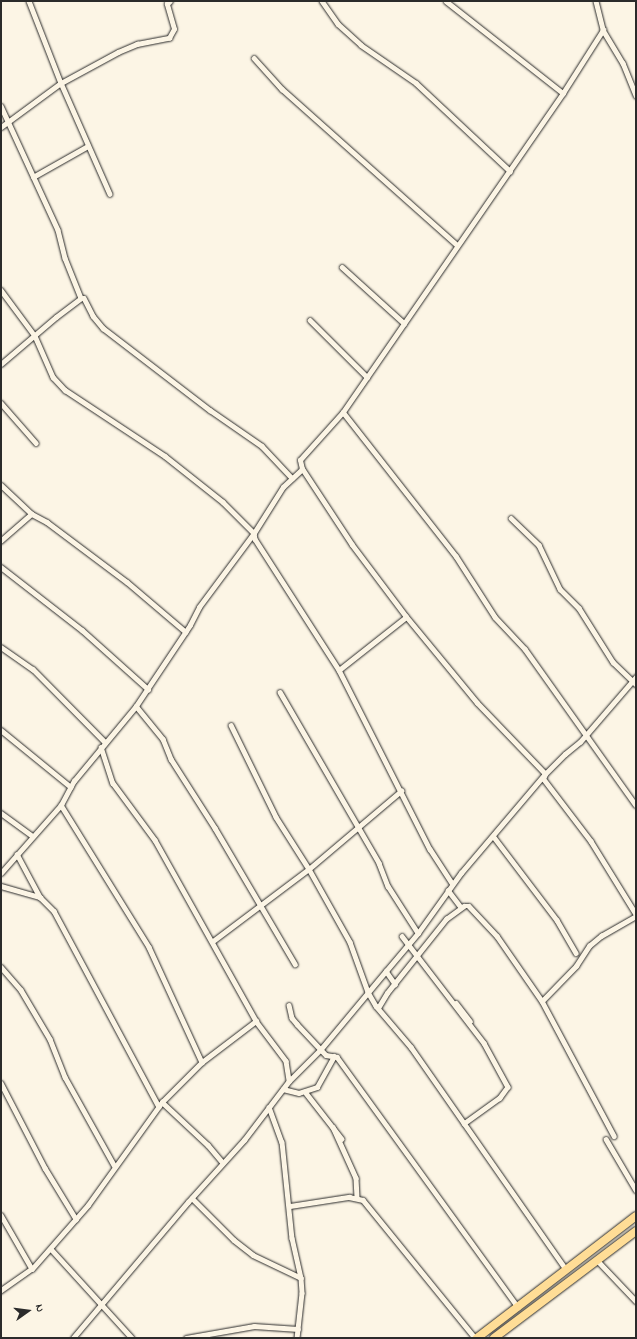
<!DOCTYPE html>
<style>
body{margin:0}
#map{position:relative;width:637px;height:1339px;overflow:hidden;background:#fcf5e5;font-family:"Indie Flower",sans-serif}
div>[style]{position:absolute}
.roads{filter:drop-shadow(0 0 1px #2b2b2b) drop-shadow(0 0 1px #2b2b2b)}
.minor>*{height:4.5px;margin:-2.25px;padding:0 2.25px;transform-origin:2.25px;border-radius:2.25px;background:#fcf5e5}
.trunk>*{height:8px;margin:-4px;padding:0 4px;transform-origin:4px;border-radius:4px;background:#ffdd96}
span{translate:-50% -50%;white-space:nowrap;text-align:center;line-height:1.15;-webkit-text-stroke:3px #fcf5e5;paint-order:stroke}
.frame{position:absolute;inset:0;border:2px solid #2b2b2b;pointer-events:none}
.north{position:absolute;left:8px;top:1291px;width:40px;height:40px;-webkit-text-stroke:3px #fcf5e5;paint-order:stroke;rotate:76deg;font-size:11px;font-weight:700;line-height:16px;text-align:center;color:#2b2b2b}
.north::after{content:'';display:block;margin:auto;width:14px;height:18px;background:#2b2b2b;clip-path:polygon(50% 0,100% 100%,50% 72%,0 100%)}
</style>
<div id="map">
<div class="roads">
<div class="minor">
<i style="left:29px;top:1px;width:88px;rotate:68.7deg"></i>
<i style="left:61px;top:83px;width:121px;rotate:66.2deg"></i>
<i style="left:322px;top:1px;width:28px;rotate:55deg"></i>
<i style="left:338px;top:24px;width:31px;rotate:42deg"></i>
<i style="left:361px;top:45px;width:67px;rotate:34.6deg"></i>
<i style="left:416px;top:83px;width:129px;rotate:43.1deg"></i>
<i style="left:446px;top:1px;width:149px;rotate:38.2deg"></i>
<i style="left:596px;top:1px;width:30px;rotate:76deg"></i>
<i style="left:603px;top:30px;width:39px;rotate:59deg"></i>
<i style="left:623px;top:63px;width:35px;rotate:68deg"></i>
<i style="left:254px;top:58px;width:42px;rotate:47.9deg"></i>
<i style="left:282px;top:89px;width:234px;rotate:41.7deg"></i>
<i style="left:1px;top:106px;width:136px;rotate:65.3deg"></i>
<i style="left:58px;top:230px;width:29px;rotate:76deg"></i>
<i style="left:65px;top:258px;width:43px;rotate:68.2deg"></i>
<i style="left:1px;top:127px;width:74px;rotate:-36.3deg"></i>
<i style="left:61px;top:83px;width:65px;rotate:-28.5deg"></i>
<i style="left:118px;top:52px;width:21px;rotate:-23deg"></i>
<i style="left:137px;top:44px;width:33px;rotate:-11deg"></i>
<i style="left:169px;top:38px;width:10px;rotate:-61deg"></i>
<i style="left:174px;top:29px;width:26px;rotate:-106deg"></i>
<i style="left:167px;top:4px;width:4px;rotate:-45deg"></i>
<i style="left:33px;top:177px;width:63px;rotate:-29.4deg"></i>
<i style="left:342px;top:267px;width:84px;rotate:42.1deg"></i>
<i style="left:1px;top:290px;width:57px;rotate:53.5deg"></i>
<i style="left:35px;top:336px;width:45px;rotate:66.3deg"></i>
<i style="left:53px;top:377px;width:18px;rotate:47deg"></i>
<i style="left:65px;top:390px;width:120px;rotate:33.4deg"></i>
<i style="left:165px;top:456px;width:74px;rotate:38.4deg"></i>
<i style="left:223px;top:502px;width:44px;rotate:45deg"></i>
<i style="left:254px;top:533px;width:6px;rotate:81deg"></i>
<i style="left:255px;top:539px;width:156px;rotate:57.3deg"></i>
<i style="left:339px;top:670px;width:201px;rotate:63.1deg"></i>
<i style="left:430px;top:849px;width:40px;rotate:57.1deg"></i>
<i style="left:310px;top:320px;width:81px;rotate:45deg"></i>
<i style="left:1px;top:364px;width:72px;rotate:-40.5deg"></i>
<i style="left:56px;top:317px;width:31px;rotate:-37deg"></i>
<i style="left:81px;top:298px;width:3px"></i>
<i style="left:84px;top:298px;width:20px;rotate:63deg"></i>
<i style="left:93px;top:316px;width:16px;rotate:50deg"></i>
<i style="left:103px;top:328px;width:135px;rotate:37.5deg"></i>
<i style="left:210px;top:410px;width:63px;rotate:34.7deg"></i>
<i style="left:262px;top:446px;width:44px;rotate:46.8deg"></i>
<i style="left:1px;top:403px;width:53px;rotate:48.8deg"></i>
<i style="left:343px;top:412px;width:388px;rotate:-55.4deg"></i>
<i style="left:563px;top:93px;width:75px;rotate:-57.6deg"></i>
<i style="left:1px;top:485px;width:42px;rotate:43.1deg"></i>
<i style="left:32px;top:514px;width:41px;rotate:138.9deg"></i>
<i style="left:32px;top:514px;width:17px;rotate:28deg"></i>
<i style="left:47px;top:522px;width:100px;rotate:36.9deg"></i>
<i style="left:127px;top:582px;width:77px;rotate:40.3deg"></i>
<i style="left:511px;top:518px;width:39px;rotate:44deg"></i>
<i style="left:539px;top:545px;width:49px;rotate:64.5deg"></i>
<i style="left:560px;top:589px;width:27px;rotate:45deg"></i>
<i style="left:579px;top:608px;width:64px;rotate:57.8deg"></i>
<i style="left:613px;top:662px;width:32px;rotate:44deg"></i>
<i style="left:1px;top:567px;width:103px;rotate:37.9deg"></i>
<i style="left:82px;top:630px;width:89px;rotate:41.8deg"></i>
<i style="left:1px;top:647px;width:39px;rotate:35deg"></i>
<i style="left:33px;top:669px;width:103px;rotate:45.4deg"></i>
<i style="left:339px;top:670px;width:85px;rotate:-38.3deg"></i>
<i style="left:280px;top:692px;width:198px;rotate:59.9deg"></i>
<i style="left:379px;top:863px;width:25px;rotate:69deg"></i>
<i style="left:388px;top:886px;width:56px;rotate:57.4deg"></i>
<i style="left:136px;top:706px;width:43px;rotate:50.7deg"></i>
<i style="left:163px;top:739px;width:22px;rotate:68deg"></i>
<i style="left:171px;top:759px;width:82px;rotate:57.5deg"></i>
<i style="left:215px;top:828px;width:158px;rotate:59.5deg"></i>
<i style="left:231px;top:725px;width:102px;rotate:63.9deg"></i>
<i style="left:276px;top:817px;width:62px;rotate:57.6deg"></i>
<i style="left:309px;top:869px;width:84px;rotate:60.7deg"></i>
<i style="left:350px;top:942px;width:53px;rotate:70.2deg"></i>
<i style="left:368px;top:992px;width:16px;rotate:60deg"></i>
<i style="left:376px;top:1006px;width:54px;rotate:49.5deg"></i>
<i style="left:411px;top:1047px;width:271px;rotate:55.1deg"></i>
<i style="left:1px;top:730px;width:90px;rotate:39.2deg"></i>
<i style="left:101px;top:747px;width:38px;rotate:72deg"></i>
<i style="left:113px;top:783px;width:71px;rotate:53.6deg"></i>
<i style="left:155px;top:840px;width:207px;rotate:60.8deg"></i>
<i style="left:256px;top:1021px;width:50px;rotate:53.1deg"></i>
<i style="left:286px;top:1061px;width:20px;rotate:81deg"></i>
<i style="left:61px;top:805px;width:167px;rotate:58.2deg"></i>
<i style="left:149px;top:947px;width:127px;rotate:65.3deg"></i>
<i style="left:1px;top:813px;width:39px;rotate:36deg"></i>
<i style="left:494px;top:837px;width:104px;rotate:52.8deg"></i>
<i style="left:557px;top:920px;width:38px;rotate:60deg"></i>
<i style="left:17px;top:854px;width:49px;rotate:61.9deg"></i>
<i style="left:40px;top:897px;width:20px;rotate:45deg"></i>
<i style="left:54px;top:911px;width:222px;rotate:61.8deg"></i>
<i style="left:1px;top:873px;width:91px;rotate:-48.6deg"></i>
<i style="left:61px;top:805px;width:27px;rotate:-62deg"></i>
<i style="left:74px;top:781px;width:97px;rotate:-50.4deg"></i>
<i style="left:136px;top:706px;width:97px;rotate:-56.3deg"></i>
<i style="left:190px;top:625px;width:20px;rotate:-63deg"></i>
<i style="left:199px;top:607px;width:92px;rotate:-53.4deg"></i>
<i style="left:254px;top:533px;width:54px;rotate:-57.8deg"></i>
<i style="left:283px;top:487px;width:26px;rotate:-43deg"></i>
<i style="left:1px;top:886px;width:41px;rotate:15.8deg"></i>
<i style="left:448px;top:890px;width:21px;rotate:53deg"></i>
<i style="left:636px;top:915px;width:86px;rotate:-121.7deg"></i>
<i style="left:591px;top:842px;width:79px;rotate:-127.3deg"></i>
<i style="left:543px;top:779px;width:5px;rotate:-68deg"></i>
<i style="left:545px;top:774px;width:98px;rotate:-133.8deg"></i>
<i style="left:477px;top:703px;width:112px;rotate:-129.5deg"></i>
<i style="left:406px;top:617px;width:90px;rotate:-126.9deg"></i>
<i style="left:352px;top:545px;width:91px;rotate:-123.3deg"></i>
<i style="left:302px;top:469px;width:9px;rotate:-103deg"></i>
<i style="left:300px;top:460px;width:64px;rotate:-48.1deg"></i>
<i style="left:343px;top:412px;width:183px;rotate:51.9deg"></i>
<i style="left:456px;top:556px;width:72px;rotate:57.4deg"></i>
<i style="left:495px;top:617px;width:44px;rotate:46.8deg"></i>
<i style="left:525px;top:649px;width:191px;rotate:54.6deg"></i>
<i style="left:402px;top:936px;width:135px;rotate:52.5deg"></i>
<i style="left:484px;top:1043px;width:50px;rotate:61.4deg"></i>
<i style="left:508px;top:1087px;width:14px;rotate:126deg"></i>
<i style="left:500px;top:1098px;width:44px;rotate:144.2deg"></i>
<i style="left:213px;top:941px;width:120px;rotate:-36.9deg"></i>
<i style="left:309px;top:869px;width:121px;rotate:-40.3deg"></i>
<i style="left:1px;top:967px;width:30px;rotate:49deg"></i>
<i style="left:21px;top:990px;width:57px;rotate:59.4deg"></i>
<i style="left:50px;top:1039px;width:41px;rotate:68.5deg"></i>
<i style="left:65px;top:1077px;width:101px;rotate:60.9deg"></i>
<i style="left:386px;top:971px;width:16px;rotate:55deg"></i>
<i style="left:542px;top:1001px;width:153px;rotate:61.9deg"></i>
<i style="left:456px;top:1003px;width:23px;rotate:52deg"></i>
<i style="left:289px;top:1005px;width:13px;rotate:77deg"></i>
<i style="left:292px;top:1018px;width:8px;rotate:50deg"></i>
<i style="left:297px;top:1024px;width:42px;rotate:46.9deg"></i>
<i style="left:326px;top:1055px;width:11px;rotate:10deg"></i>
<i style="left:337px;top:1057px;width:309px;rotate:54.1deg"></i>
<i style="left:378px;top:1008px;width:17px;rotate:-59deg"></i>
<i style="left:387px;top:993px;width:95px;rotate:-51.4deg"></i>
<i style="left:446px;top:919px;width:22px;rotate:-36deg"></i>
<i style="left:464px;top:906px;width:5px"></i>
<i style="left:469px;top:906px;width:41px;rotate:47deg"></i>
<i style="left:497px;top:936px;width:79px;rotate:55.3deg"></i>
<i style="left:542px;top:1001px;width:49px;rotate:-45.8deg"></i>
<i style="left:576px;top:966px;width:24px;rotate:-57deg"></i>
<i style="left:589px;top:946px;width:16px;rotate:-40deg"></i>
<i style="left:601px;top:936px;width:40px;rotate:-29.7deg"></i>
<i style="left:1px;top:1083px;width:96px;rotate:62.6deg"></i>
<i style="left:45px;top:1168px;width:60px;rotate:58.7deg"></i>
<i style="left:283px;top:1089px;width:16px;rotate:14deg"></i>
<i style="left:299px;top:1093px;width:19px;rotate:-18deg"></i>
<i style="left:317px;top:1087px;width:35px;rotate:-61deg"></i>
<i style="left:306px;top:1093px;width:58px;rotate:52deg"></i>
<i style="left:162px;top:1102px;width:63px;rotate:43.1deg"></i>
<i style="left:208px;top:1145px;width:23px;rotate:50deg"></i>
<i style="left:269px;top:1107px;width:37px;rotate:70deg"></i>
<i style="left:282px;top:1142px;width:97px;rotate:84.1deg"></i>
<i style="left:292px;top:1238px;width:41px;rotate:77.3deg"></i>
<i style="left:301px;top:1278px;width:15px;rotate:86deg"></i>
<i style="left:302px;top:1293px;width:45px;rotate:96.3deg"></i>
<i style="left:333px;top:1127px;width:56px;rotate:65.7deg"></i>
<i style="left:356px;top:1178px;width:20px;rotate:87deg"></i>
<i style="left:606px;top:1139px;width:59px;rotate:59.5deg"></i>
<i style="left:192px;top:1198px;width:59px;rotate:45deg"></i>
<i style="left:234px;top:1240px;width:24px;rotate:38deg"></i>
<i style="left:253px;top:1255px;width:53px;rotate:25.6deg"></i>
<i style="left:290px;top:1206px;width:60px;rotate:-8.7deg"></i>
<i style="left:349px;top:1197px;width:14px;rotate:12deg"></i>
<i style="left:363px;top:1200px;width:178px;rotate:50.9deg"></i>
<i style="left:1px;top:1215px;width:62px;rotate:60.1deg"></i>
<i style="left:32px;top:1269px;width:38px;rotate:145deg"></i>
<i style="left:51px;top:1249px;width:120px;rotate:47.7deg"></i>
<i style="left:598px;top:1261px;width:55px;rotate:46.5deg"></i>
<i style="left:32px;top:1269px;width:85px;rotate:-48.8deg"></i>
<i style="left:88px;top:1205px;width:127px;rotate:-54.3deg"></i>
<i style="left:162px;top:1102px;width:57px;rotate:-45deg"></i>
<i style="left:202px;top:1062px;width:68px;rotate:-37.2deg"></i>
<i style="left:73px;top:1338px;width:178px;rotate:-49.8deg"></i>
<i style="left:188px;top:1202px;width:84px;rotate:-47.9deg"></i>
<i style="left:244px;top:1140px;width:74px;rotate:-52.7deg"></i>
<i style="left:289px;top:1081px;width:45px;rotate:-45deg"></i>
<i style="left:321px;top:1049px;width:102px;rotate:-50.2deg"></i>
<i style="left:386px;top:971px;width:50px;rotate:-49.9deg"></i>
<i style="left:418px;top:933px;width:74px;rotate:-54.4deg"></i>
<i style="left:461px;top:873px;width:130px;rotate:-49.7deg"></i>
<i style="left:545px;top:774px;width:28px;rotate:-45deg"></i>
<i style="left:565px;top:754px;width:19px;rotate:-39deg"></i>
<i style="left:580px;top:742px;width:86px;rotate:-49.3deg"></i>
<i style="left:186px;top:1338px;width:69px;rotate:-10deg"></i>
<i style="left:254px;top:1326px;width:44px;rotate:3.9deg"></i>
</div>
<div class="trunk">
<i style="left:477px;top:1338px;width:200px;rotate:-37.5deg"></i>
<i style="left:494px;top:1338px;width:178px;rotate:-37deg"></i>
</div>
</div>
<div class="frame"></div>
<div class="north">N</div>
</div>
